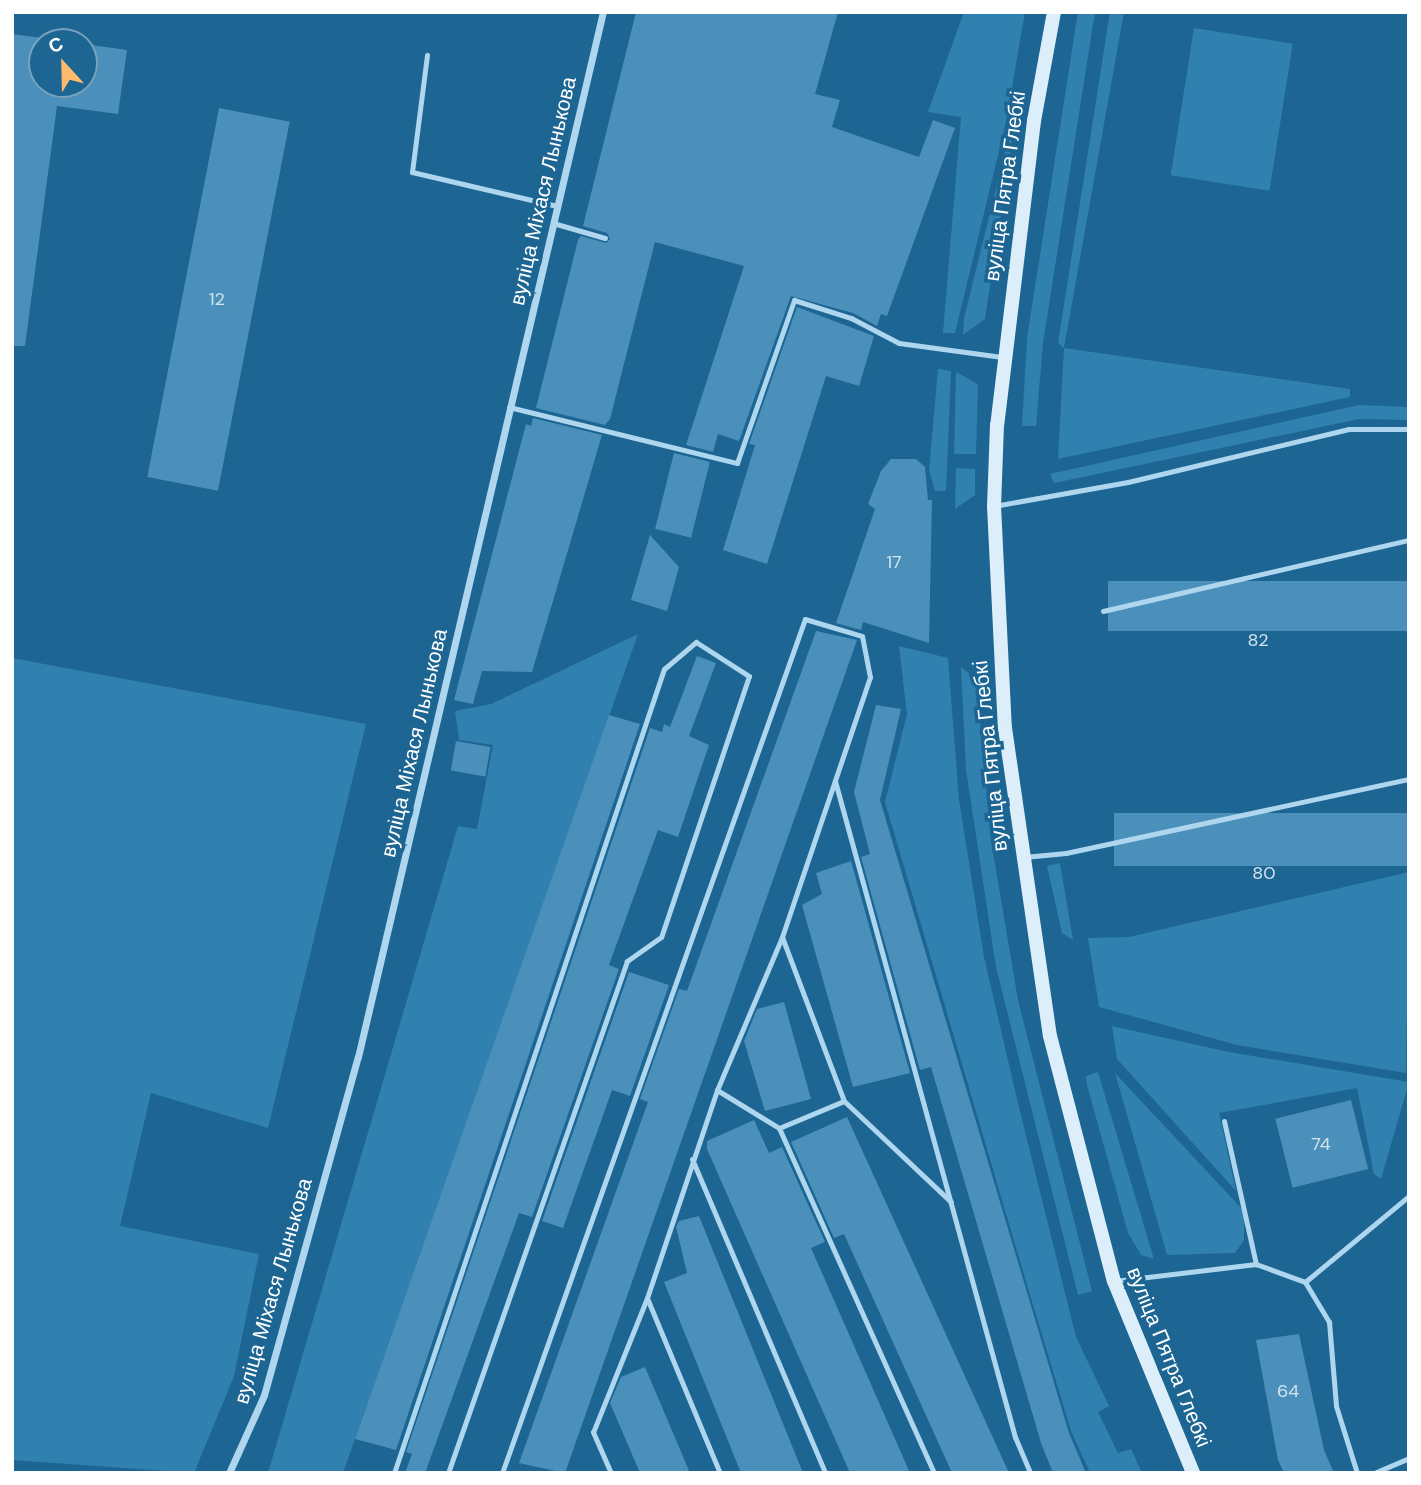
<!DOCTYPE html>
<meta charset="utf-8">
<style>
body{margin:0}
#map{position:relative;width:1421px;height:1485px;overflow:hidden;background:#1d6592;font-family:"DM Sans",sans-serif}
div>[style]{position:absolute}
.green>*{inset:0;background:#3080b0;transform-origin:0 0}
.building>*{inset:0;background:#4a90ba;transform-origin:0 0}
.lane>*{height:5px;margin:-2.5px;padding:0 2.5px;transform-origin:2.5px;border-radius:2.5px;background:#aed6ee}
.street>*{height:7px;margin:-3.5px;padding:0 3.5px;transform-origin:3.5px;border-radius:3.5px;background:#aed6ee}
.secondary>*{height:14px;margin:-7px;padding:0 7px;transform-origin:7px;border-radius:7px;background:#dbeefa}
span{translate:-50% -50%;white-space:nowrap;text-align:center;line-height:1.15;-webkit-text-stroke:7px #1d6592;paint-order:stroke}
.number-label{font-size:18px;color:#d2e3ee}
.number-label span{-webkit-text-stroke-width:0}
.street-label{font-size:21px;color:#fff}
.frame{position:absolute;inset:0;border:14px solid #fff;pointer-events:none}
.north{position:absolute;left:28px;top:28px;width:70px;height:70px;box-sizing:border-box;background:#1d6592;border:2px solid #77a3be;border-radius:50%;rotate:338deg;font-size:19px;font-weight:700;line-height:28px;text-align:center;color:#fff}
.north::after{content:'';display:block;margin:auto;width:24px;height:32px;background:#feba6c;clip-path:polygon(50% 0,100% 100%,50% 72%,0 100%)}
</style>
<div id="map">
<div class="green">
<i style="clip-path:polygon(964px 12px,1025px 12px,1006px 122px,955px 333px,943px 333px,961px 117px,928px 112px)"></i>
<i style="clip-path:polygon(1078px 12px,1095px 12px,1043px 343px,1036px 426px,1022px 426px,1027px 338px)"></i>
<i style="clip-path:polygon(1110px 12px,1124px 12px,1064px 348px,1350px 389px,1350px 397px,1058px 459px,1064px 348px,1058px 343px)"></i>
<i style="left:1194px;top:28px;width:100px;height:149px;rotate:9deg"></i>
<i style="clip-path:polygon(1019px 96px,985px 319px,963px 335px,964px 318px)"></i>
<i style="clip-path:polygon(938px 369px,951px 371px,946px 491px,935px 491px,929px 471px)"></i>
<i style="clip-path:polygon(956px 372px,978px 384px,976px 454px,954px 454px)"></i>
<i style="clip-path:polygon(1359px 405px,1409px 407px,1409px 420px,1359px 419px,1054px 483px,1050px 474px)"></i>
<i style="clip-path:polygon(956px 468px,975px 469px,975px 495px,955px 509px)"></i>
<i style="clip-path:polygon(638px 634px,343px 1473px,268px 1473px,458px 826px,477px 829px,493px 745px,459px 740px,455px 711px,491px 704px)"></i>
<i style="clip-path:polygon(899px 646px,948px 658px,959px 800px,984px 957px,1017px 1099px,1076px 1337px,1109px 1406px,1098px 1412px,1118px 1453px,1131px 1449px,1142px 1473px,1090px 1473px,1071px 1431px,1027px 1285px,885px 802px,907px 714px)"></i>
<i style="clip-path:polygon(12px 658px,366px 724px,268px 1128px,151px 1093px,120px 1226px,259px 1254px,234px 1376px,194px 1473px,12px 1460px)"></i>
<i style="clip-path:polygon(961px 667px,976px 679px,991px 840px,1018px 1000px,1092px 1291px,1078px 1295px,996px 967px,966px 770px)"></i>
<i style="clip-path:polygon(1060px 863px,1073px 940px,1062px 933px,1047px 866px)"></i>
<i style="clip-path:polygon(1409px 872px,1406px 1073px,1237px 1045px,1099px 1007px,1088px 938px,1129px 937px)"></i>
<i style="clip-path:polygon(1112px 1026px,1229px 1052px,1409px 1082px,1381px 1179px,1374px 1174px,1357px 1088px,1219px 1113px,1236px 1191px,1117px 1059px)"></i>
<i style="clip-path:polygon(1098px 1072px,1154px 1259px,1141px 1255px,1128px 1233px,1087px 1085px,1086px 1076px)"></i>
<i style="clip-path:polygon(1115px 1073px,1244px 1211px,1244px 1240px,1235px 1253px,1167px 1255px)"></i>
</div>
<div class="building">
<i style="clip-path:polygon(636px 12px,838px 12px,815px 94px,840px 100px,832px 127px,919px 157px,933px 120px,955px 128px,887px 316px,881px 314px,877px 326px,853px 313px,791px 296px,739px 441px,718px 434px,713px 452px,686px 445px,744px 266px,655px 242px,610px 419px,605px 425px,536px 408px,578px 240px,581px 236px,606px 243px,610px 239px,607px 233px,583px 226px)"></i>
<i style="clip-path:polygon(12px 34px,42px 38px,42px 84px,84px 84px,84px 44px,127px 50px,118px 114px,57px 106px,25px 346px,12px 346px)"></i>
<i style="left:219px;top:108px;width:72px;height:376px;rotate:11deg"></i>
<i style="clip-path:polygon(797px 307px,874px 336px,859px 386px,826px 376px,767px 564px,723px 550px,755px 445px,749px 444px)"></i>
<i style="clip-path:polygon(533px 418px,602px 435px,532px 672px,482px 671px,473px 704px,454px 700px,526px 424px,531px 426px)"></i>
<i style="left:674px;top:453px;width:37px;height:78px;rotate:14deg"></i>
<i style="clip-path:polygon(891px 459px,916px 459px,925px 467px,928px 500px,932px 500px,929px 643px,863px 622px,861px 630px,836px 623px,875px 509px,868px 504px,881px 471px)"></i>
<i style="clip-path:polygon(650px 535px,679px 567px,667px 611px,631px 600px)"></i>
<i style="left:1409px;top:581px;width:50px;height:301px;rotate:90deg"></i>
<i style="clip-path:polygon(816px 631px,857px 640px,565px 1473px,519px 1463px,648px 1102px,640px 1099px,679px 989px,687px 991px)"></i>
<i style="clip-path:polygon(697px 656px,716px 663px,689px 736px,709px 745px,678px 837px,658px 830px,609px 965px,619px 969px,532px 1217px,519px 1213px,425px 1473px,405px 1473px,412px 1454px,406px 1452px,650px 728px,662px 732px,664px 724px,670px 727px)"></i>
<i style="clip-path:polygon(876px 705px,901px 709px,880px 800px,1069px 1433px,1086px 1473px,1053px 1473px,1041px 1443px,931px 1067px,920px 1070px,861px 857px,870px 854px,854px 792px)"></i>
<i style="clip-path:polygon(609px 715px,640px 724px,396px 1450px,355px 1439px)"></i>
<i style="left:456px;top:741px;width:35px;height:30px;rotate:10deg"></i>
<i style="left:1409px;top:813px;width:53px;height:295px;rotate:90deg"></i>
<i style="clip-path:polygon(851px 861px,910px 1073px,853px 1087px,802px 905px,822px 894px,816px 873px)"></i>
<i style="clip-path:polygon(629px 972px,669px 985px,630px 1096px,612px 1090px,563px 1228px,542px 1221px)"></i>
<i style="clip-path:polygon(784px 1002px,811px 1099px,765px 1111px,744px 1041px,757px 1009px)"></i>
<i style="left:1351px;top:1100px;width:71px;height:78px;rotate:76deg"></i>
<i style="clip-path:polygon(847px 1117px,1009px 1473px,952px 1473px,844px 1234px,834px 1238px,791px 1142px)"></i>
<i style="clip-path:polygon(754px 1120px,769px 1153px,782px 1147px,825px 1242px,811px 1248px,910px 1473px,850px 1473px,707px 1149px,707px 1141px)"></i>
<i style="clip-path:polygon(699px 1216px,803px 1473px,741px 1473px,664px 1282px,687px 1273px,676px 1227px,679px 1221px)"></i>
<i style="clip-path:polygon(1299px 1334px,1324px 1450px,1334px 1473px,1284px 1473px,1278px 1460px,1256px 1340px)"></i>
<i style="clip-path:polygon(645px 1367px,690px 1473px,640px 1473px,610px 1403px,621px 1377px)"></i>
</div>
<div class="lane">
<i style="left:427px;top:55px;width:118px;rotate:97.3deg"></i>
<i style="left:412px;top:172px;width:149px;rotate:13.2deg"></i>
<i style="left:553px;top:223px;width:54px;rotate:16.1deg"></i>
<i style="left:509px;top:407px;width:235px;rotate:13.8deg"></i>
<i style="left:737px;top:463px;width:173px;rotate:-70.7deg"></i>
<i style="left:794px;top:300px;width:60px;rotate:17.5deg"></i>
<i style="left:851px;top:318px;width:54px;rotate:27.5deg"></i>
<i style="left:899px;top:343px;width:104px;rotate:7.7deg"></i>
<i style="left:994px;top:506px;width:136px;rotate:-10.2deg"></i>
<i style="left:1128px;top:482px;width:227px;rotate:-13.5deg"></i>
<i style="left:1349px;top:429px;width:60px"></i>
<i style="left:1103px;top:611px;width:314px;rotate:-13.1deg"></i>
<i style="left:835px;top:781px;width:680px;rotate:74.66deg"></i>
<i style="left:1015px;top:1437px;width:39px;rotate:67deg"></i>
<i style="left:1024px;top:857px;width:42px;rotate:-5.4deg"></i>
<i style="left:1066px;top:853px;width:351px;rotate:-12.2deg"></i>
<i style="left:782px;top:937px;width:175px;rotate:69.3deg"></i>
<i style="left:844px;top:1101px;width:147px;rotate:43.3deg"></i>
<i style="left:717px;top:1090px;width:73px;rotate:31.5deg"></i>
<i style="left:779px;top:1128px;width:378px;rotate:65.8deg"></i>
<i style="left:1224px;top:1121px;width:147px;rotate:77.4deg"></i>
<i style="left:779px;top:1128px;width:70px;rotate:-22.6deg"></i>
<i style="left:692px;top:1159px;width:341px;rotate:67deg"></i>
<i style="left:1114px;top:1281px;width:143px;rotate:-6.8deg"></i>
<i style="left:1256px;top:1264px;width:52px;rotate:20.2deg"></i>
<i style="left:1305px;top:1282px;width:47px;rotate:59deg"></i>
<i style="left:1329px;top:1322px;width:84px;rotate:85.2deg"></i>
<i style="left:1336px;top:1406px;width:70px;rotate:72.6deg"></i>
<i style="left:1305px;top:1282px;width:135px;rotate:-39.6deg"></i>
<i style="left:647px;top:1298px;width:190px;rotate:67.4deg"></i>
<i style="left:394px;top:1473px;width:848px;rotate:-71.44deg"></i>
<i style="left:664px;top:669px;width:42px;rotate:-40.2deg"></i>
<i style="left:696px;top:642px;width:63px;rotate:32.7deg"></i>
<i style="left:749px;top:676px;width:275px;rotate:108.6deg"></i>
<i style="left:661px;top:937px;width:42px;rotate:144.8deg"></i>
<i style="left:627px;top:961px;width:542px;rotate:109.27deg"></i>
<i style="left:502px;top:1473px;width:906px;rotate:-70.47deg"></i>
<i style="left:805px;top:619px;width:59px;rotate:16.6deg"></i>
<i style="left:862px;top:636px;width:42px;rotate:79deg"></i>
<i style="left:870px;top:677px;width:274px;rotate:108.7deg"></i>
<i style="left:782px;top:937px;width:166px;rotate:113deg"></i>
<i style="left:717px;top:1090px;width:219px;rotate:108.6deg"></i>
<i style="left:647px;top:1298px;width:144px;rotate:111.9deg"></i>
<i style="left:593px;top:1432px;width:45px;rotate:66.3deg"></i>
<i style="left:1374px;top:1473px;width:38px;rotate:-23deg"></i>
</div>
<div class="street">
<i style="left:229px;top:1473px;width:85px;rotate:-65.8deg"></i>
<i style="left:264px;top:1395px;width:351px;rotate:-74.5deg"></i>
<i style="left:358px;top:1057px;width:1073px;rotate:-76.81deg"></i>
</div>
<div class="secondary">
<i style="left:1054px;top:12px;width:111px;rotate:100.4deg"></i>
<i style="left:1034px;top:121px;width:306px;rotate:96.9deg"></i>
<i style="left:997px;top:425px;width:81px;rotate:92.1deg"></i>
<i style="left:994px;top:506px;width:222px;rotate:87.2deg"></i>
<i style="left:1005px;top:728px;width:311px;rotate:81.7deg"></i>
<i style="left:1050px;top:1036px;width:253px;rotate:75.4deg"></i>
<i style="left:1114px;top:1281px;width:208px;rotate:67.6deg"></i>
</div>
<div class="number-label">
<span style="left:217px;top:299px">12</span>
<span style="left:894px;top:562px">17</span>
<span style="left:1258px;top:640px">82</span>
<span style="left:1264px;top:873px">80</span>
<span style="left:1321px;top:1144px">74</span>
<span style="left:1288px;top:1391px">64</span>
</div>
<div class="street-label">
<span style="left:1005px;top:186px;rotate:-82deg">вуліца Пятра Глебкі</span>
<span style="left:543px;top:191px;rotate:-77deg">вуліца Міхася Лынькова</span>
<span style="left:414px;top:743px;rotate:-77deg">вуліца Міхася Лынькова</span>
<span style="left:990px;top:756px;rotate:-96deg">вуліца Пятра Глебкі</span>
<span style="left:273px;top:1291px;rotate:-74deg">вуліца Міхася Лынькова</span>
<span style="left:1169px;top:1357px;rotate:68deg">вуліца Пятра Глебкі</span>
</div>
<div class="frame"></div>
<div class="north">С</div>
</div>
